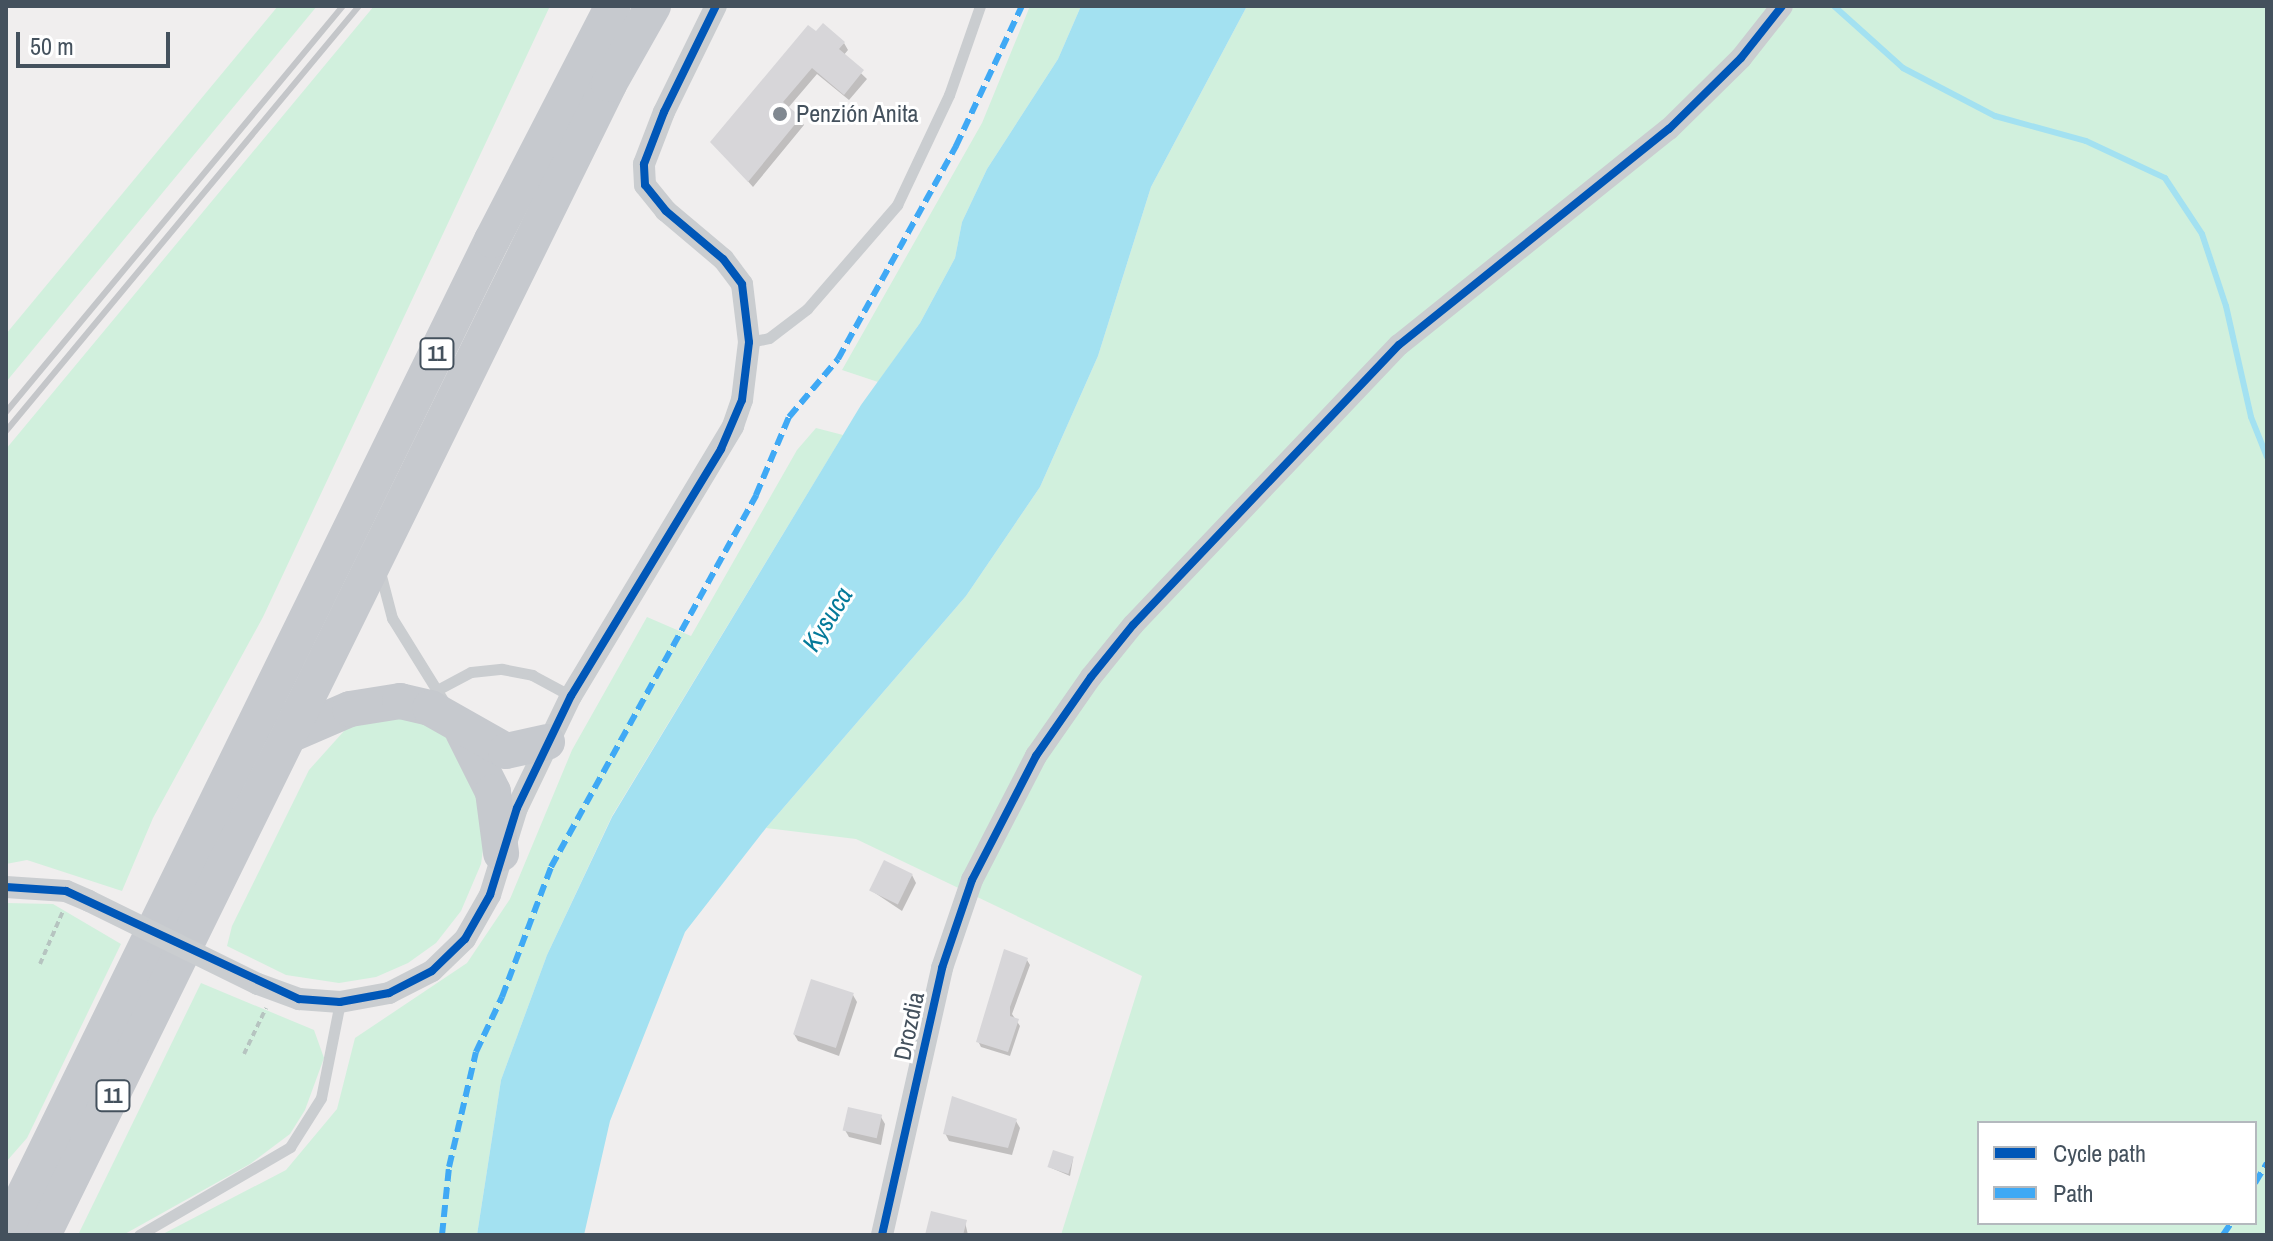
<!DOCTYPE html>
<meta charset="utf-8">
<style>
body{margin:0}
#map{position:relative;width:2273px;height:1241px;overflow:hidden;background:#f0eeee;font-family:"Archivo Narrow",sans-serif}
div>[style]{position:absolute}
.green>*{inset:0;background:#d1f0dd}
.water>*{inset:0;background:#a3e1f1}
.shadow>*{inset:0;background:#0003}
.stream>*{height:6px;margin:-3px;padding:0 3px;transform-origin:3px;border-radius:3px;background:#a3e1f1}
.building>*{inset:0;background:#d7d6d9;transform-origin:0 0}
.path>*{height:4px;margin-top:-2px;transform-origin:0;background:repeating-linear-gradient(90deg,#b6c4c0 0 6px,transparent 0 10px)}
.lane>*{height:11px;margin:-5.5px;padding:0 5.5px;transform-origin:5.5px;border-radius:5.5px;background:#cacdd0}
.street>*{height:22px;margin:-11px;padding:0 11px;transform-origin:11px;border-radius:11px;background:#cacdd0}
.primary>*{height:36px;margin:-18px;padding:0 18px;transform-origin:18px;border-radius:18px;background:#c6c9ce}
.rail>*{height:6px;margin:-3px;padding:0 3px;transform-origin:3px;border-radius:3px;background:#c4c6c9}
.street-bridge>*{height:22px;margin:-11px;padding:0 11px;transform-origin:11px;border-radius:11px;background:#cacdd0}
.quiet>*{height:6px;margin-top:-3px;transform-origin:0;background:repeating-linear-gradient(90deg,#3fa9f5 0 12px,transparent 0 18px)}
.cycleway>*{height:8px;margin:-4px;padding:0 4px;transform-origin:4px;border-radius:4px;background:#0057b8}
.dots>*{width:22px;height:22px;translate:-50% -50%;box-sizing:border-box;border:4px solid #fff;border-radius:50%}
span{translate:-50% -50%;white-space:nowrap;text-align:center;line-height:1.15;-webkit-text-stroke:6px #fff;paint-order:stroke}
.shield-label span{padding:2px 6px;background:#fff;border:2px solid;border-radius:6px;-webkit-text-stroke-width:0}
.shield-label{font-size:22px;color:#44515d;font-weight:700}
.poi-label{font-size:24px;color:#44515d}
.left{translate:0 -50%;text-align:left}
.street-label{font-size:24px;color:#44515d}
.water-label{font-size:26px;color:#047a9a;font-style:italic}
.frame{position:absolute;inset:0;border:8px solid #44515d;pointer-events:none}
.legend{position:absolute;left:1977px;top:1121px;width:280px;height:104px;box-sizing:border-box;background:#fff;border:2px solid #b4b9be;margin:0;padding:10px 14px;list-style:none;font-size:24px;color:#44515d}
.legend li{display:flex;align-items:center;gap:16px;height:40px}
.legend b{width:40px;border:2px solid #b4b9be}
.scale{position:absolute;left:16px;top:32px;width:154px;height:36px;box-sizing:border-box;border:4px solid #44515d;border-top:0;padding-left:10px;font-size:24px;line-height:28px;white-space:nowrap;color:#44515d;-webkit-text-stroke:6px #fff;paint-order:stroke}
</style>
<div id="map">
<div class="green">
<i style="clip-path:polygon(278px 6px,317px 6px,6px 382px,6px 334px)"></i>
<i style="clip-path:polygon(374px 6px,550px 6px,263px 617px,153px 818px,122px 891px,27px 860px,6px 864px,6px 449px)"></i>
<i style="clip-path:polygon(1030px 6px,1081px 6px,1058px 59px,987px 169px,962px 222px,955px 258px,920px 323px,878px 382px,842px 370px,982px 123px)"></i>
<i style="clip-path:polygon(evenodd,1247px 6px,2267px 6px,2267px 1235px,1061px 1235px,1142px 976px,856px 839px,766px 828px,966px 596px,1040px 487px,1098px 356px,1151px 187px,1247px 6px,1979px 1123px,2255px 1123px,2255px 1223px,1979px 1223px,1979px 1123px)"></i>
<i style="clip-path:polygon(816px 428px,843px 435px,612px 816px,547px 955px,501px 1080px,477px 1235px,161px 1235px,286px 1170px,337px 1109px,355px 1038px,467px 963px,510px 899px,572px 750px,647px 617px,691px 636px,797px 450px)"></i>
<i style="clip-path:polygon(380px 715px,438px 724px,475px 773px,486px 828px,481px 864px,461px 911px,436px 943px,408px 963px,376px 977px,339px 983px,286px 975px,227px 946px,232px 926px,309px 770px,353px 721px)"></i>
<i style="clip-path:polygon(6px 903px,53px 904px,121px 944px,27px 1138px,6px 1162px)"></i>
<i style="clip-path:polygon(201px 983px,314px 1030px,324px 1058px,305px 1110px,290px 1134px,250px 1164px,123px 1235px,78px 1235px)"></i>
</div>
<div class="water">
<i style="clip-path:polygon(1081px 6px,1247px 6px,1151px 187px,1098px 356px,1040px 487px,966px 596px,766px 828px,685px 932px,610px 1121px,584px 1235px,477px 1235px,501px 1080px,547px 955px,612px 817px,861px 405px,920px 323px,955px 258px,962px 222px,987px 169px,1058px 59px)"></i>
</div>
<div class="shadow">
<i style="clip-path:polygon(844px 43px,848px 50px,843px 56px,867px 79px,849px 100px,817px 74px,788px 108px,804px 125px,753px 187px,713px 142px)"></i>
<i style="clip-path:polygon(912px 875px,916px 883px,902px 911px,872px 891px)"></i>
<i style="clip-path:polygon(1027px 960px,1030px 965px,1012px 1014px,1020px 1026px,1010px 1056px,981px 1047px,978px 1041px)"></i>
<i style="clip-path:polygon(853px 995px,857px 1002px,839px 1056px,798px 1041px,794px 1034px)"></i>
<i style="clip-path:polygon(881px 1117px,885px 1124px,881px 1145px,849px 1137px,845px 1130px)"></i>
<i style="clip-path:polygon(1016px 1121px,1020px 1128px,1012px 1155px,949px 1141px,945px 1133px)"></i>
<i style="clip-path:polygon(1073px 1159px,1070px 1176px,1049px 1167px)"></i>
<i style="clip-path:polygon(965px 1222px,968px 1235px,927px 1235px)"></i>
</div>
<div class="stream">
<i style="left:1834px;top:6px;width:93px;rotate:41.9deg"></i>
<i style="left:1903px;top:68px;width:104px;rotate:27.6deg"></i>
<i style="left:1995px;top:116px;width:94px;rotate:15.4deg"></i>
<i style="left:2086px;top:141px;width:87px;rotate:25.1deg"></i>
<i style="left:2165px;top:178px;width:67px;rotate:56.5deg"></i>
<i style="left:2202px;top:234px;width:76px;rotate:71.6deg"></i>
<i style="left:2226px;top:306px;width:114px;rotate:77.3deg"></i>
<i style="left:2251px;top:417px;width:43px;rotate:68.2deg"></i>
</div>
<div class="building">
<i style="clip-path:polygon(823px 23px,845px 42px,839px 49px,864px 70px,844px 95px,812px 68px,783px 102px,801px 117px,748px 182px,710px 142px,808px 25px,816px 31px)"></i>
<i style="left:884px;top:860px;width:32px;height:34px;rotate:26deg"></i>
<i style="clip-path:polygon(1004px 949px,1028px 958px,1010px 1007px,1010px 1016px,1019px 1019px,1008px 1052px,976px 1042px)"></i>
<i style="left:811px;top:979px;width:45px;height:58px;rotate:18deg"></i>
<i style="clip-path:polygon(952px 1096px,1017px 1119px,1008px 1148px,943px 1134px)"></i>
<i style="left:848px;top:1107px;width:35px;height:24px;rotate:13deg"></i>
<i style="left:1053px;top:1150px;width:22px;height:18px;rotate:18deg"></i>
<i style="clip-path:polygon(931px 1211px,967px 1220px,963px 1235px,925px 1235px)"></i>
</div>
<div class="path">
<i style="left:40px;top:964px;width:58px;rotate:-66.5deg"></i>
<i style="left:244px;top:1054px;width:51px;rotate:-64.4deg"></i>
</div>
<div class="lane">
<i style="left:749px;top:342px;width:20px;rotate:-11deg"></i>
<i style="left:769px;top:338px;width:48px;rotate:-37.3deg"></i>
<i style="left:807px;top:309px;width:138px;rotate:-49.1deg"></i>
<i style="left:897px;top:205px;width:122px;rotate:-64.7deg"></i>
<i style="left:949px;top:95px;width:94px;rotate:-70.8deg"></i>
<i style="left:380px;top:572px;width:48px;rotate:75.4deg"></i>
<i style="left:392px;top:618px;width:99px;rotate:58.2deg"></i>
<i style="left:437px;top:690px;width:38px;rotate:-28deg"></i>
<i style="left:471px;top:672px;width:31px;rotate:-6deg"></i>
<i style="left:502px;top:669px;width:31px;rotate:11deg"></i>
<i style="left:532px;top:675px;width:44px;rotate:28.3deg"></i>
<i style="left:139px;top:1235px;width:175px;rotate:-30.2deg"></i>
<i style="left:290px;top:1147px;width:58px;rotate:-57.7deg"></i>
<i style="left:321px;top:1098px;width:98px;rotate:-78.8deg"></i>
</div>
<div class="street">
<i style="left:6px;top:887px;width:60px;rotate:3.8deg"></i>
<i style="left:66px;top:891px;width:25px;rotate:23deg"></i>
<i style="left:258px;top:984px;width:44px;rotate:20.1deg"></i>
<i style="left:299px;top:999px;width:41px;rotate:4.2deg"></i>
<i style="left:340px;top:1002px;width:50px;rotate:-10.4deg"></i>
<i style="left:389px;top:993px;width:48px;rotate:-27.1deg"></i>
<i style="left:432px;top:971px;width:46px;rotate:-44.1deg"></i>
<i style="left:465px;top:939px;width:51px;rotate:-60.4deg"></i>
<i style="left:490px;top:895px;width:91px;rotate:-72.8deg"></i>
<i style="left:517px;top:808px;width:124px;rotate:-64.3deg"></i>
<i style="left:571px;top:696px;width:315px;rotate:-59deg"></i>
<i style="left:733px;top:426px;width:28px;rotate:-71deg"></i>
<i style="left:742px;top:400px;width:58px;rotate:-83.1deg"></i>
<i style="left:749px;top:342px;width:58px;rotate:-96.9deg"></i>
<i style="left:742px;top:284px;width:31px;rotate:-127deg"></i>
<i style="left:723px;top:259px;width:75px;rotate:-139.9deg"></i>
<i style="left:666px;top:211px;width:33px;rotate:-129deg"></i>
<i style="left:645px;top:185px;width:21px;rotate:-93deg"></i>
<i style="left:644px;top:164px;width:56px;rotate:-69deg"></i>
<i style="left:664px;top:112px;width:118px;rotate:-63.9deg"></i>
<i style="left:882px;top:1235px;width:274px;rotate:-77.3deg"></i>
<i style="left:942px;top:968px;width:93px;rotate:-71.2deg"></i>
<i style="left:972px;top:880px;width:140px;rotate:-62.7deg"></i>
<i style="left:1036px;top:756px;width:96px;rotate:-55.2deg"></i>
<i style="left:1091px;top:677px;width:67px;rotate:-51.1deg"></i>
<i style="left:1133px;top:625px;width:386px;rotate:-46.5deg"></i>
<i style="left:1399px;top:345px;width:346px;rotate:-38.7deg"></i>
<i style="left:1669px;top:129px;width:101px;rotate:-44.6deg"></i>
<i style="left:1741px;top:58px;width:66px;rotate:-51.7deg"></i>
</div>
<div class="primary">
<i style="left:463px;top:732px;width:67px;rotate:63.4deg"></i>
<i style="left:493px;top:792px;width:62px;rotate:82.5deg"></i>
<i style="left:292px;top:734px;width:63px;rotate:-23.3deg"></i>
<i style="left:350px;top:709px;width:51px;rotate:-9.1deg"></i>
<i style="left:400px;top:701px;width:31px;rotate:13deg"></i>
<i style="left:430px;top:708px;width:87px;rotate:29.5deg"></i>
<i style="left:506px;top:751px;width:42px;rotate:-12.4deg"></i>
<i style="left:6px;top:1232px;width:1105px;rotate:-63.9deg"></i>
<i style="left:492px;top:240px;width:263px;rotate:-62.7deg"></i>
<i style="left:43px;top:1235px;width:1283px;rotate:-63.81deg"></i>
<i style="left:609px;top:84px;width:90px;rotate:-60.6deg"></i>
</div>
<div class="rail">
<i style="left:6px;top:412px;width:528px;rotate:-50.31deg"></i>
<i style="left:6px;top:431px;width:552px;rotate:-50.29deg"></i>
</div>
<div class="street-bridge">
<i style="left:89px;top:901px;width:188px;rotate:26.2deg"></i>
</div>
<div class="quiet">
<i style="left:2255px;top:1183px;width:23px;rotate:-59deg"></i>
<i style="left:442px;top:1235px;width:68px;rotate:-84.1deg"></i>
<i style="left:449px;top:1167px;width:118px;rotate:-76.8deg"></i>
<i style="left:476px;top:1052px;width:61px;rotate:-64.7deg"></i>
<i style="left:502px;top:997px;width:139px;rotate:-69.3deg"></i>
<i style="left:551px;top:867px;width:425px;rotate:-61.1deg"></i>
<i style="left:756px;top:495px;width:85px;rotate:-67.1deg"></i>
<i style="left:789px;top:417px;width:76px;rotate:-49.8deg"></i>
<i style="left:838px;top:359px;width:244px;rotate:-61deg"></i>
<i style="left:956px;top:146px;width:155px;rotate:-64.8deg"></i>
<i style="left:2223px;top:1235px;width:14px;rotate:-56deg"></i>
</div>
<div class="cycleway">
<i style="left:6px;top:887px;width:60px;rotate:3.8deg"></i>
<i style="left:66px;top:891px;width:257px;rotate:24.9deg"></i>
<i style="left:299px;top:999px;width:41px;rotate:4.2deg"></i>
<i style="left:340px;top:1002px;width:50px;rotate:-10.4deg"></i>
<i style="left:389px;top:993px;width:48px;rotate:-27.1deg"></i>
<i style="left:432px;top:971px;width:46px;rotate:-44.1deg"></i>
<i style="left:465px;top:939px;width:51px;rotate:-60.4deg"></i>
<i style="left:490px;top:895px;width:91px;rotate:-72.8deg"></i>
<i style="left:517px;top:808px;width:124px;rotate:-64.3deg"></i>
<i style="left:571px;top:696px;width:289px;rotate:-58.7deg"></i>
<i style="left:721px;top:449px;width:53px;rotate:-66.8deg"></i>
<i style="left:742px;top:400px;width:58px;rotate:-83.1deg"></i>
<i style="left:749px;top:342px;width:58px;rotate:-96.9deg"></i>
<i style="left:742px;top:284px;width:31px;rotate:-127deg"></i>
<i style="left:723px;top:259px;width:75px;rotate:-139.9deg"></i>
<i style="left:666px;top:211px;width:33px;rotate:-129deg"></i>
<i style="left:645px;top:185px;width:21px;rotate:-93deg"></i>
<i style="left:644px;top:164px;width:56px;rotate:-69deg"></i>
<i style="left:664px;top:112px;width:118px;rotate:-63.9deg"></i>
<i style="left:882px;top:1235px;width:274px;rotate:-77.3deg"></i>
<i style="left:942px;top:968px;width:93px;rotate:-71.2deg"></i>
<i style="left:972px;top:880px;width:140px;rotate:-62.7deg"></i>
<i style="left:1036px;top:756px;width:96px;rotate:-55.2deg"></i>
<i style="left:1091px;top:677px;width:67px;rotate:-51.1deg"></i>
<i style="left:1133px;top:625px;width:386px;rotate:-46.5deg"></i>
<i style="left:1399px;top:345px;width:346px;rotate:-38.7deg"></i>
<i style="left:1669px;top:129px;width:101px;rotate:-44.6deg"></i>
<i style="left:1741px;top:58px;width:66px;rotate:-51.7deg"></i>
</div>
<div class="dots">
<i style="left:780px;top:114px;background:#808890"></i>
</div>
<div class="shield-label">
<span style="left:437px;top:354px">11</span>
<span style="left:113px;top:1096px">11</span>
</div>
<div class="poi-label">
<span class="left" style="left:796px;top:114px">Penzión Anita</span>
</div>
<div class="street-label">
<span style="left:909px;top:1026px;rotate:-78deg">Drozdia</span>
</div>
<div class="water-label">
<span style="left:827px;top:619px;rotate:-58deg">Kysuca</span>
</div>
<div class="frame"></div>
<ul class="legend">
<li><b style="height:10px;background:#0057b8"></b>Cycle path</li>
<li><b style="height:10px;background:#3fa9f5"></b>Path</li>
</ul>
<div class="scale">50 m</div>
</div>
